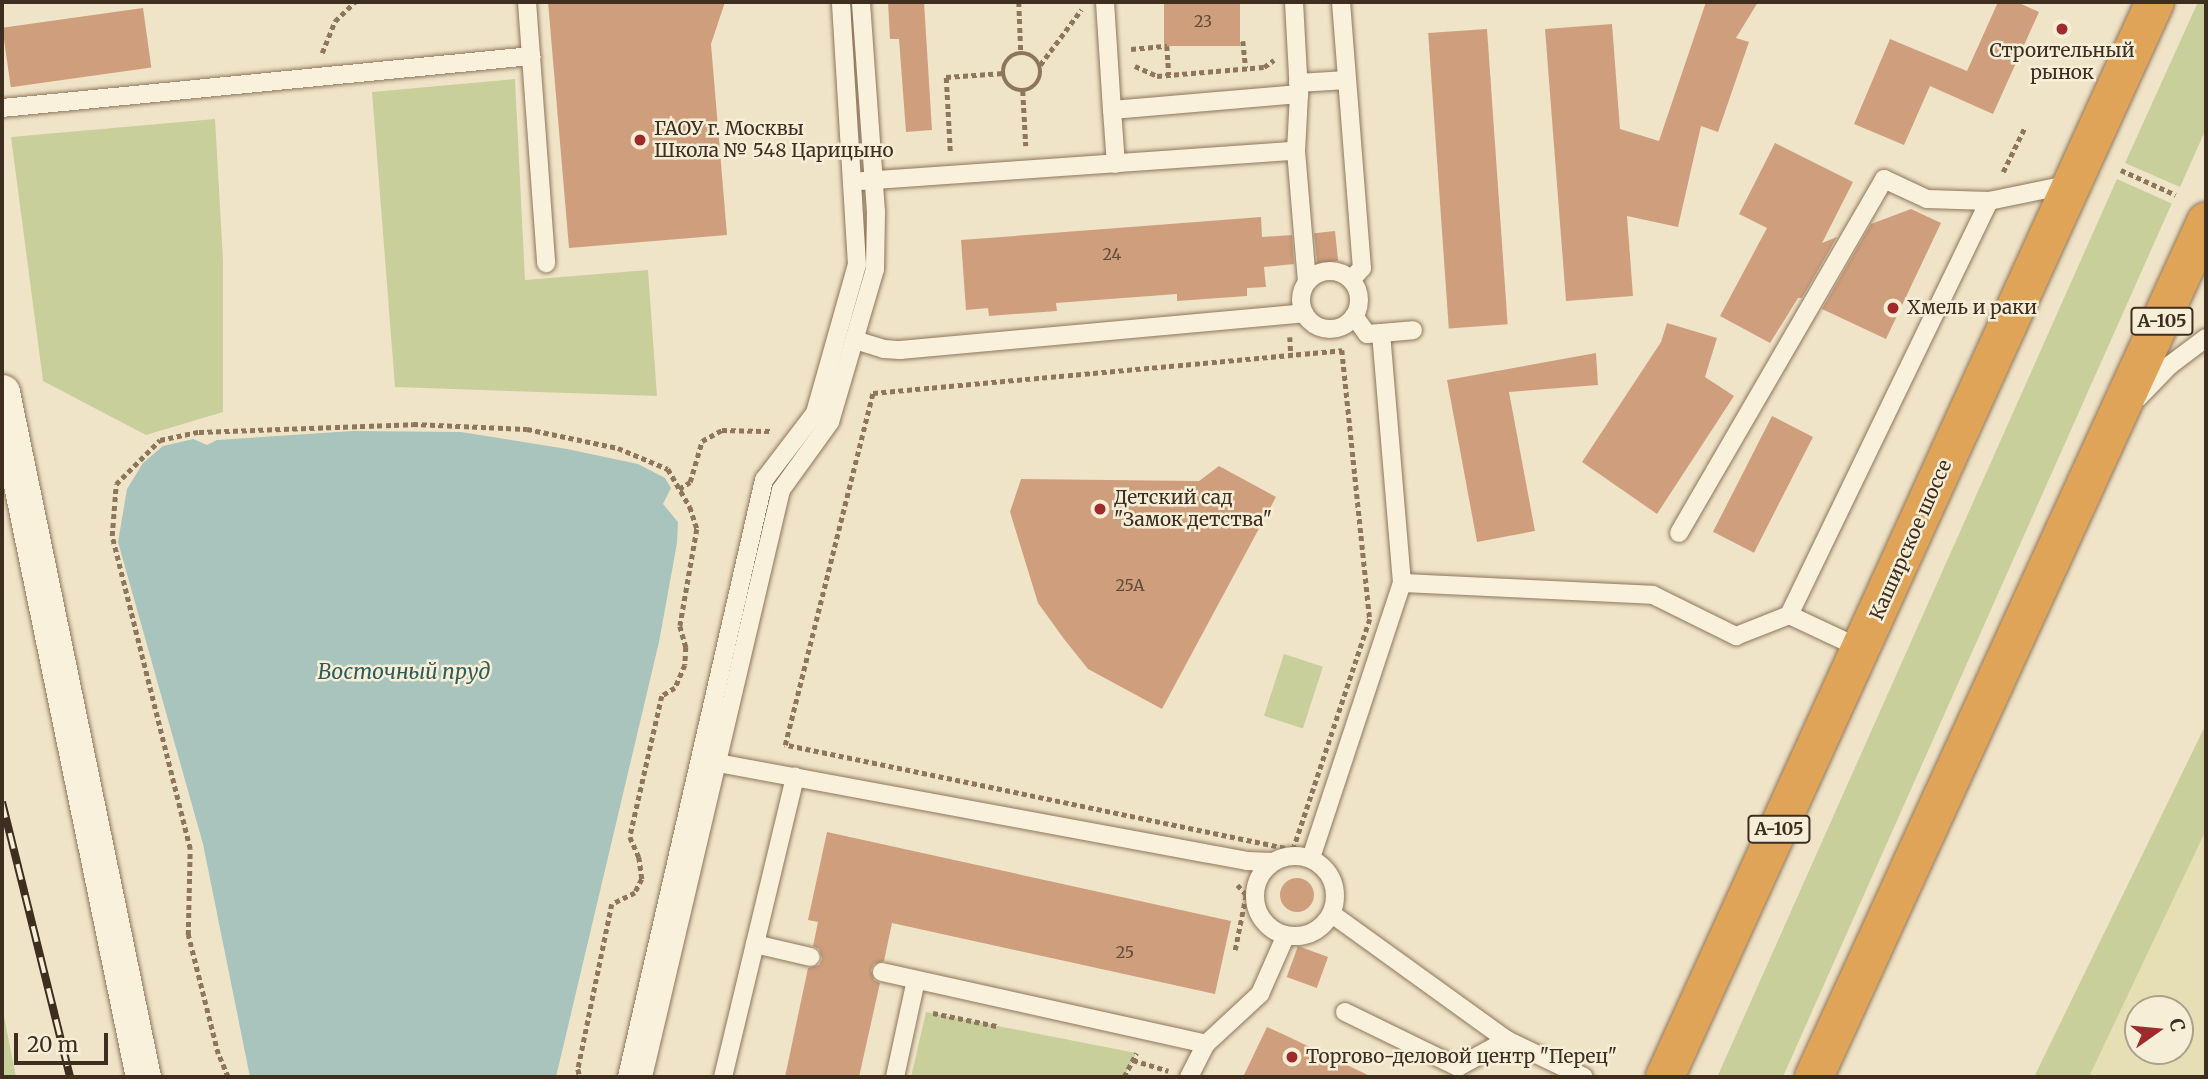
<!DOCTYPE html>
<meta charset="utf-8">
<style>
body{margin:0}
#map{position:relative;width:2208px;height:1079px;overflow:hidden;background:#f0e4c8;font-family:Merriweather,serif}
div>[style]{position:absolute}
.farmland>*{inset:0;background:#e6deb5}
.green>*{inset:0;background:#c9cf9b;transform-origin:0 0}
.water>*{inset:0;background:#a9c4bc}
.building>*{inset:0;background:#cf9f7d;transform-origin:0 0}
.round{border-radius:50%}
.path>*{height:4.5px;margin-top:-2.25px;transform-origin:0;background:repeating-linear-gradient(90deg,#8d765c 0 5px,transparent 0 8.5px)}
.path>.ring{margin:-2.25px;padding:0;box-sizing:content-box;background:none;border:4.5px solid #8d765c;border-radius:50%}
.roads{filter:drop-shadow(0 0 2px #8d765c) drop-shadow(0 0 2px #8d765c)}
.lane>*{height:18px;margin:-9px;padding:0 9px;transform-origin:9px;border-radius:9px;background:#faf1dc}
.lane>.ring{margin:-9px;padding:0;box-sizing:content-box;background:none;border:18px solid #faf1dc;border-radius:50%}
.street>*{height:35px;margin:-17.5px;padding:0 17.5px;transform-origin:17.5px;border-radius:17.5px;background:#faf1dc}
.highway>*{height:38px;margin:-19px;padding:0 19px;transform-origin:19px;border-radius:19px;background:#e0a458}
.rail>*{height:8px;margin-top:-4px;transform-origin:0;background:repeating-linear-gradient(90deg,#f7eed8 0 16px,#3d2e20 0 32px);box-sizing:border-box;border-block:2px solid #3d2e20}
.dots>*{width:19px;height:19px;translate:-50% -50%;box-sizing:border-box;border:4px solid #f7eed8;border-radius:50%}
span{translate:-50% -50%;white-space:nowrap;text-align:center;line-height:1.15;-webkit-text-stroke:5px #f7eed8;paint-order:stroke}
.number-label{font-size:16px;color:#624a37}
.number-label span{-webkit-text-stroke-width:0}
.shield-label span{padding:2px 5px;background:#f7eed8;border:2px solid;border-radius:5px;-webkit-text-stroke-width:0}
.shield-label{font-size:18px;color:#3d2e20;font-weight:700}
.poi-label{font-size:19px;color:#3d2e20}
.left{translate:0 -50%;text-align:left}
.street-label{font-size:19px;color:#3d2e20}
.water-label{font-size:21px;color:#2f5d5a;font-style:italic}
.frame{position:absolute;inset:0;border:4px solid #3d2e20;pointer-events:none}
.north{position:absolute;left:2124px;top:995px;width:70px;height:70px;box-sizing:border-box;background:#f7eed8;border:2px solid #ada18e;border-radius:50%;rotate:75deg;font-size:19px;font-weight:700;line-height:28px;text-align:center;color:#3d2e20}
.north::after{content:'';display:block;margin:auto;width:24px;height:32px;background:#9e2a2b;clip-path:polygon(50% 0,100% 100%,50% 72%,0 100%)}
.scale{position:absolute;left:14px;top:1033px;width:94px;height:32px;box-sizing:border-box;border:4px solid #3d2e20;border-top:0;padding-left:9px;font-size:21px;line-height:24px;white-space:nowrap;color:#3d2e20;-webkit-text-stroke:5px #f7eed8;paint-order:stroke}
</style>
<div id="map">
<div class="farmland">
<i style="clip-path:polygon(evenodd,2206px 830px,2206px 1077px,2089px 1077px,2206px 830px,2138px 1009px,2180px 1009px,2180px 1051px,2138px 1051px,2138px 1009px)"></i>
</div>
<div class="green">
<i style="clip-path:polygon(2198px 2px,2206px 2px,2206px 129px,2180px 187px,2125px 163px)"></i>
<i style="clip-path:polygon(515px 79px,525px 280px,648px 270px,657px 396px,395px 387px,372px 92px)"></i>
<i style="clip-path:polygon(215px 119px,223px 260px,223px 412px,146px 435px,43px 381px,11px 137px)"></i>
<i style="left:2117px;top:179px;width:60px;height:986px;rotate:24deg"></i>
<i style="left:1284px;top:654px;width:41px;height:65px;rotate:18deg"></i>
<i style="clip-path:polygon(2206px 724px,2206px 830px,2089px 1077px,2034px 1077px)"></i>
<i style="clip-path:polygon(2px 1006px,16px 1077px,2px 1077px)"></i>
<i style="clip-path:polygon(926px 1012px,1136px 1053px,1124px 1077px,911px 1077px)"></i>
</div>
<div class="water">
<i style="clip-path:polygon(353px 431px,461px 432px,567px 449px,638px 464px,665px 478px,671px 488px,663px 504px,678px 522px,677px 543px,659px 642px,556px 1077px,250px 1077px,203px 844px,118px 542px,127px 489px,143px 463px,163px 446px,193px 439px,207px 445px,217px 440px)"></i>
</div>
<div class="building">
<i style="clip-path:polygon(548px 2px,725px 2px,711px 44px,727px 235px,569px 248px)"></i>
<i style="clip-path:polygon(888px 2px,924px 2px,932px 130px,906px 132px,899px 39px,890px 39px)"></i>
<i style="left:1164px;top:2px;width:76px;height:44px"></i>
<i style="clip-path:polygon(1706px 2px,1758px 2px,1736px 38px,1749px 42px,1718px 132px,1701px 126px,1678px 227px,1627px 216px,1633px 296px,1566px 301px,1545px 29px,1612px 24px,1620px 129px,1659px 141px)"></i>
<i style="clip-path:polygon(1998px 2px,2017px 2px,2039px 12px,1993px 114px,1930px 86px,1904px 145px,1854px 124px,1890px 39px,1967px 71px)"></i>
<i style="left:143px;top:8px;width:60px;height:142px;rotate:82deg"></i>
<i style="left:1487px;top:29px;width:296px;height:59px;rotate:86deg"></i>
<i style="clip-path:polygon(1775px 143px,1853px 182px,1822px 243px,1837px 237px,1802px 298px,1798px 298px,1770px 343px,1720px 316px,1767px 228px,1739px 214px)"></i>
<i style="clip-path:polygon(1911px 209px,1941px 223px,1886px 339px,1822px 309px,1871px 224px)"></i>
<i style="clip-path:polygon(1261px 217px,1262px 237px,1292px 235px,1294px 264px,1264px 267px,1266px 287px,1247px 288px,1247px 296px,1177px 301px,1177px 294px,1056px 303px,1057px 311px,989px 316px,988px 308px,966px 310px,961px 240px)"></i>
<i style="left:1335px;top:231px;width:30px;height:21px;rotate:84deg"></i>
<i style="clip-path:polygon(1667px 323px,1717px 338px,1705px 377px,1734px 396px,1657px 514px,1582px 462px,1661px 342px)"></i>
<i style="clip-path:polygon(1596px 353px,1598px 385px,1509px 392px,1535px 531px,1477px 542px,1447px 380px)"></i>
<i style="left:1772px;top:416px;width:46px;height:130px;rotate:27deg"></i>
<i style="clip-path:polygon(1219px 466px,1276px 497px,1162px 709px,1088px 669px,1064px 639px,1038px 603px,1010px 512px,1021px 479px,1199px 481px)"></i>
<i style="clip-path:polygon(827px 832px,1231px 921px,1215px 994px,892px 923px,884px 961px,874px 964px,871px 970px,874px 980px,880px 983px,859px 1077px,785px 1077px,808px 968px,819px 965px,822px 959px,819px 949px,813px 946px,818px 922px,808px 920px)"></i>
<i class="round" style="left:1280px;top:878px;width:34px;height:34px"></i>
<i style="left:1298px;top:946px;width:32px;height:33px;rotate:20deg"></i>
<i style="clip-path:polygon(1267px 1027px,1289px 1037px,1372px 1077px,1243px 1077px)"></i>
</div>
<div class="path">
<i style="left:1019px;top:2px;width:51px;rotate:87.8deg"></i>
<i style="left:1243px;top:41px;width:27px;rotate:84deg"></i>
<i style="left:1131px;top:49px;width:36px;rotate:-5deg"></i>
<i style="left:1167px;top:46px;width:29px;rotate:86deg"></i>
<i style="left:322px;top:53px;width:35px;rotate:-68deg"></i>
<i style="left:335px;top:21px;width:28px;rotate:-44deg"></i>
<i class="ring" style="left:1003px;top:53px;width:33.5px;height:33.5px"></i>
<i style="left:1040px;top:65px;width:69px;rotate:-53.3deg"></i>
<i style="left:1135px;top:66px;width:24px;rotate:24deg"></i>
<i style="left:1157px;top:76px;width:107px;rotate:-4.8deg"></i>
<i style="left:1264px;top:67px;width:12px;rotate:-35deg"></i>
<i style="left:1023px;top:91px;width:55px;rotate:86.9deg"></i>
<i style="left:950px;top:151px;width:74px;rotate:-93.1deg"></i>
<i style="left:946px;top:77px;width:58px;rotate:-3.9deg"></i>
<i style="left:2121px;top:170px;width:60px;rotate:24.4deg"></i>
<i style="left:2003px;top:172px;width:50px;rotate:-63.9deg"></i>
<i style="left:1290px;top:337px;width:17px;rotate:87deg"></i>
<i style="left:1342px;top:350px;width:270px;rotate:84.1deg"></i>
<i style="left:1370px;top:619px;width:243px;rotate:108.4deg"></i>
<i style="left:1293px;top:850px;width:519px;rotate:-168.32deg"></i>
<i style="left:785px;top:745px;width:363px;rotate:-76deg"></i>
<i style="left:873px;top:393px;width:471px;rotate:-5.2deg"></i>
<i style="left:679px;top:489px;width:13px;rotate:-32deg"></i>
<i style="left:690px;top:482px;width:43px;rotate:-73.7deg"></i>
<i style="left:702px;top:441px;width:23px;rotate:-29deg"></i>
<i style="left:722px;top:430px;width:48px;rotate:1.2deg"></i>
<i style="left:1235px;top:950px;width:56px;rotate:-78.7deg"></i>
<i style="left:1246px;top:895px;width:13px;rotate:-132deg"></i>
<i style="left:933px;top:1013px;width:65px;rotate:11.5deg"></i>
<i style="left:1133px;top:1060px;width:37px;rotate:17deg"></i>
<i style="left:228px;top:1077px;width:25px;rotate:-113deg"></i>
<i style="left:218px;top:1054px;width:123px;rotate:-104.1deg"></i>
<i style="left:188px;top:935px;width:86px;rotate:-88.7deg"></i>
<i style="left:190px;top:849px;width:323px;rotate:-104deg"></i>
<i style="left:112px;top:536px;width:52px;rotate:-85.6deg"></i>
<i style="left:116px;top:484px;width:62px;rotate:-45deg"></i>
<i style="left:160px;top:440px;width:40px;rotate:-12deg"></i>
<i style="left:199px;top:432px;width:214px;rotate:-2.1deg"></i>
<i style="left:413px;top:424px;width:114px;rotate:2.5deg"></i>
<i style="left:527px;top:429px;width:93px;rotate:11.8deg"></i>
<i style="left:618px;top:448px;width:54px;rotate:22.8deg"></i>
<i style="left:668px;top:469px;width:44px;rotate:59.9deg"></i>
<i style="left:690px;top:507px;width:23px;rotate:72deg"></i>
<i style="left:697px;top:529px;width:98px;rotate:99.9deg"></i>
<i style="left:680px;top:626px;width:22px;rotate:74deg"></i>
<i style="left:686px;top:647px;width:18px;rotate:93deg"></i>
<i style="left:685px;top:665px;width:25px;rotate:113deg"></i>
<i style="left:675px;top:688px;width:15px;rotate:148deg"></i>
<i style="left:662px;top:696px;width:145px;rotate:102.8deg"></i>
<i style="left:630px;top:837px;width:22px;rotate:66deg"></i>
<i style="left:639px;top:857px;width:22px;rotate:82deg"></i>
<i style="left:642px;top:879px;width:16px;rotate:117deg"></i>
<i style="left:635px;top:893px;width:25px;rotate:154deg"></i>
<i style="left:612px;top:904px;width:168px;rotate:101.6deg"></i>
<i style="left:578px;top:1069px;width:8px;rotate:76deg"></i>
<i style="left:1124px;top:1077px;width:27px;rotate:-63deg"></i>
</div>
<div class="roads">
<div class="lane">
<i style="left:527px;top:2px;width:262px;rotate:85.8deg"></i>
<i style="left:1105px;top:2px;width:108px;rotate:86.3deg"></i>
<i style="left:1112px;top:110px;width:188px;rotate:-4.9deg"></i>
<i style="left:1299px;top:94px;width:92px;rotate:-93.1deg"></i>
<i style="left:1341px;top:2px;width:267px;rotate:85.5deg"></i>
<i style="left:1362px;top:268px;width:16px;rotate:133deg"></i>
<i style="left:1298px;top:83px;width:49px;rotate:-3.5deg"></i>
<i style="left:1299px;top:94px;width:57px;rotate:93deg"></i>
<i style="left:1296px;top:151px;width:131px;rotate:85.2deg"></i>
<i style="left:2px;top:108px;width:532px;rotate:-5.61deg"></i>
<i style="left:1112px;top:110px;width:54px;rotate:85.8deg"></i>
<i style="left:862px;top:181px;width:435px;rotate:-4deg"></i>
<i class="ring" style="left:1301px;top:271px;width:40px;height:40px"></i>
<i style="left:1354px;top:316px;width:22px;rotate:54deg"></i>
<i style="left:1367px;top:334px;width:14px;rotate:-4deg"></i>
<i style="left:1381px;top:333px;width:251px;rotate:85.2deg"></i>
<i style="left:1381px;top:333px;width:32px;rotate:-5deg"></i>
<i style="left:855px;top:340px;width:30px;rotate:17deg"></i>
<i style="left:884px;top:349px;width:16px;rotate:4deg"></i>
<i style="left:900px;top:350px;width:406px;rotate:-5.2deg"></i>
<i style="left:2138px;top:398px;width:46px;rotate:-45.9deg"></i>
<i style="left:2170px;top:365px;width:45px;rotate:-36.9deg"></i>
<i style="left:1679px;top:533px;width:409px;rotate:-59.9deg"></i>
<i style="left:1884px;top:179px;width:47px;rotate:24.9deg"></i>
<i style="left:1927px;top:199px;width:62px;rotate:1.8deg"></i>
<i style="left:1989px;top:201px;width:84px;rotate:-11.7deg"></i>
<i style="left:1789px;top:615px;width:81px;rotate:25deg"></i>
<i style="left:707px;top:761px;width:549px;rotate:10.49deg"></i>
<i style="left:1247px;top:861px;width:26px;rotate:2deg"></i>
<i class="ring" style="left:1255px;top:856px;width:62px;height:62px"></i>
<i style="left:1311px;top:858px;width:290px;rotate:-71.7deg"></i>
<i style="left:1402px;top:583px;width:251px;rotate:2.7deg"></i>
<i style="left:1653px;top:595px;width:93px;rotate:26.3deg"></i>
<i style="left:1736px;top:636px;width:57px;rotate:-21.6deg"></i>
<i style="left:1789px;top:615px;width:460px;rotate:-64.2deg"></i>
<i style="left:1332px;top:914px;width:216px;rotate:35.8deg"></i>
<i style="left:1507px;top:1040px;width:85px;rotate:25.7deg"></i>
<i style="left:755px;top:944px;width:57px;rotate:13.1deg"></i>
<i style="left:882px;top:972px;width:332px;rotate:12.5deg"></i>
<i style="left:1345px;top:1012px;width:126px;rotate:26deg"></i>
<i style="left:1458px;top:1067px;width:56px;rotate:-28.9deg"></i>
<i style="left:627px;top:1077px;width:613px;rotate:-77.08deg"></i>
<i style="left:764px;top:480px;width:84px;rotate:-52.7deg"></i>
<i style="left:815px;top:413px;width:154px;rotate:-74.2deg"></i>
<i style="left:857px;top:265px;width:263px;rotate:-93.5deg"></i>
<i style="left:643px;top:1077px;width:603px;rotate:-76.77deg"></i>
<i style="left:781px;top:490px;width:84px;rotate:-54.2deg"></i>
<i style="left:830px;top:422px;width:159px;rotate:-73.6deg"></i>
<i style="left:875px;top:269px;width:57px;rotate:-89deg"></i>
<i style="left:876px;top:212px;width:211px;rotate:-94.1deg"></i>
<i style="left:723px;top:1077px;width:309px;rotate:-76.5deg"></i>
<i style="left:895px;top:1077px;width:99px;rotate:-77.8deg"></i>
<i style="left:1189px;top:1077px;width:37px;rotate:-63deg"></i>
<i style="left:1206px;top:1044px;width:74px;rotate:-42.8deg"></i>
<i style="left:1260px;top:994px;width:64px;rotate:-66.2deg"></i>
</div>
<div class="street">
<i style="left:2px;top:392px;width:699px;rotate:78.37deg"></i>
</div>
<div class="highway">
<i style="left:1665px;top:1077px;width:1181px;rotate:-65.5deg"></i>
<i style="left:1814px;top:1077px;width:941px;rotate:-65.37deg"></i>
</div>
</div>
<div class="rail">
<i style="left:2px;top:802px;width:283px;rotate:76.1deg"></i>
</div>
<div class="dots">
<i style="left:2062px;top:29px;background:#9e2a2b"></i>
<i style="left:640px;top:140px;background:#9e2a2b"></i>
<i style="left:1893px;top:308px;background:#9e2a2b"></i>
<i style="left:1100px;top:509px;background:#9e2a2b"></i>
<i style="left:1292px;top:1057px;background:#9e2a2b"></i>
</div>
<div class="number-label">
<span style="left:1203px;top:21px">23</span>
<span style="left:1112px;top:254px">24</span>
<span style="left:1130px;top:585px">25А</span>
<span style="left:1125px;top:952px">25</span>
</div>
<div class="shield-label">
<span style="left:2162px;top:321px">А-105</span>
<span style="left:1779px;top:829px">А-105</span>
</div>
<div class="poi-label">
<span style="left:2062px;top:62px">Строительный<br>рынок</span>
<span class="left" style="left:654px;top:140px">ГАОУ г. Москвы<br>Школа № 548 Царицыно</span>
<span class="left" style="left:1907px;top:308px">Хмель и раки</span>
<span class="left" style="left:1114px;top:509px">Детский сад<br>"Замок детства"</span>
<span class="left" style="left:1306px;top:1057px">Торгово-деловой центр "Перец"</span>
</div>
<div class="street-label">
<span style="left:1911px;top:540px;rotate:-66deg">Каширское шоссе</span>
</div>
<div class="water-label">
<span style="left:404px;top:672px">Восточный пруд</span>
</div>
<div class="frame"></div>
<div class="north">С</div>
<div class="scale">20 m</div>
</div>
